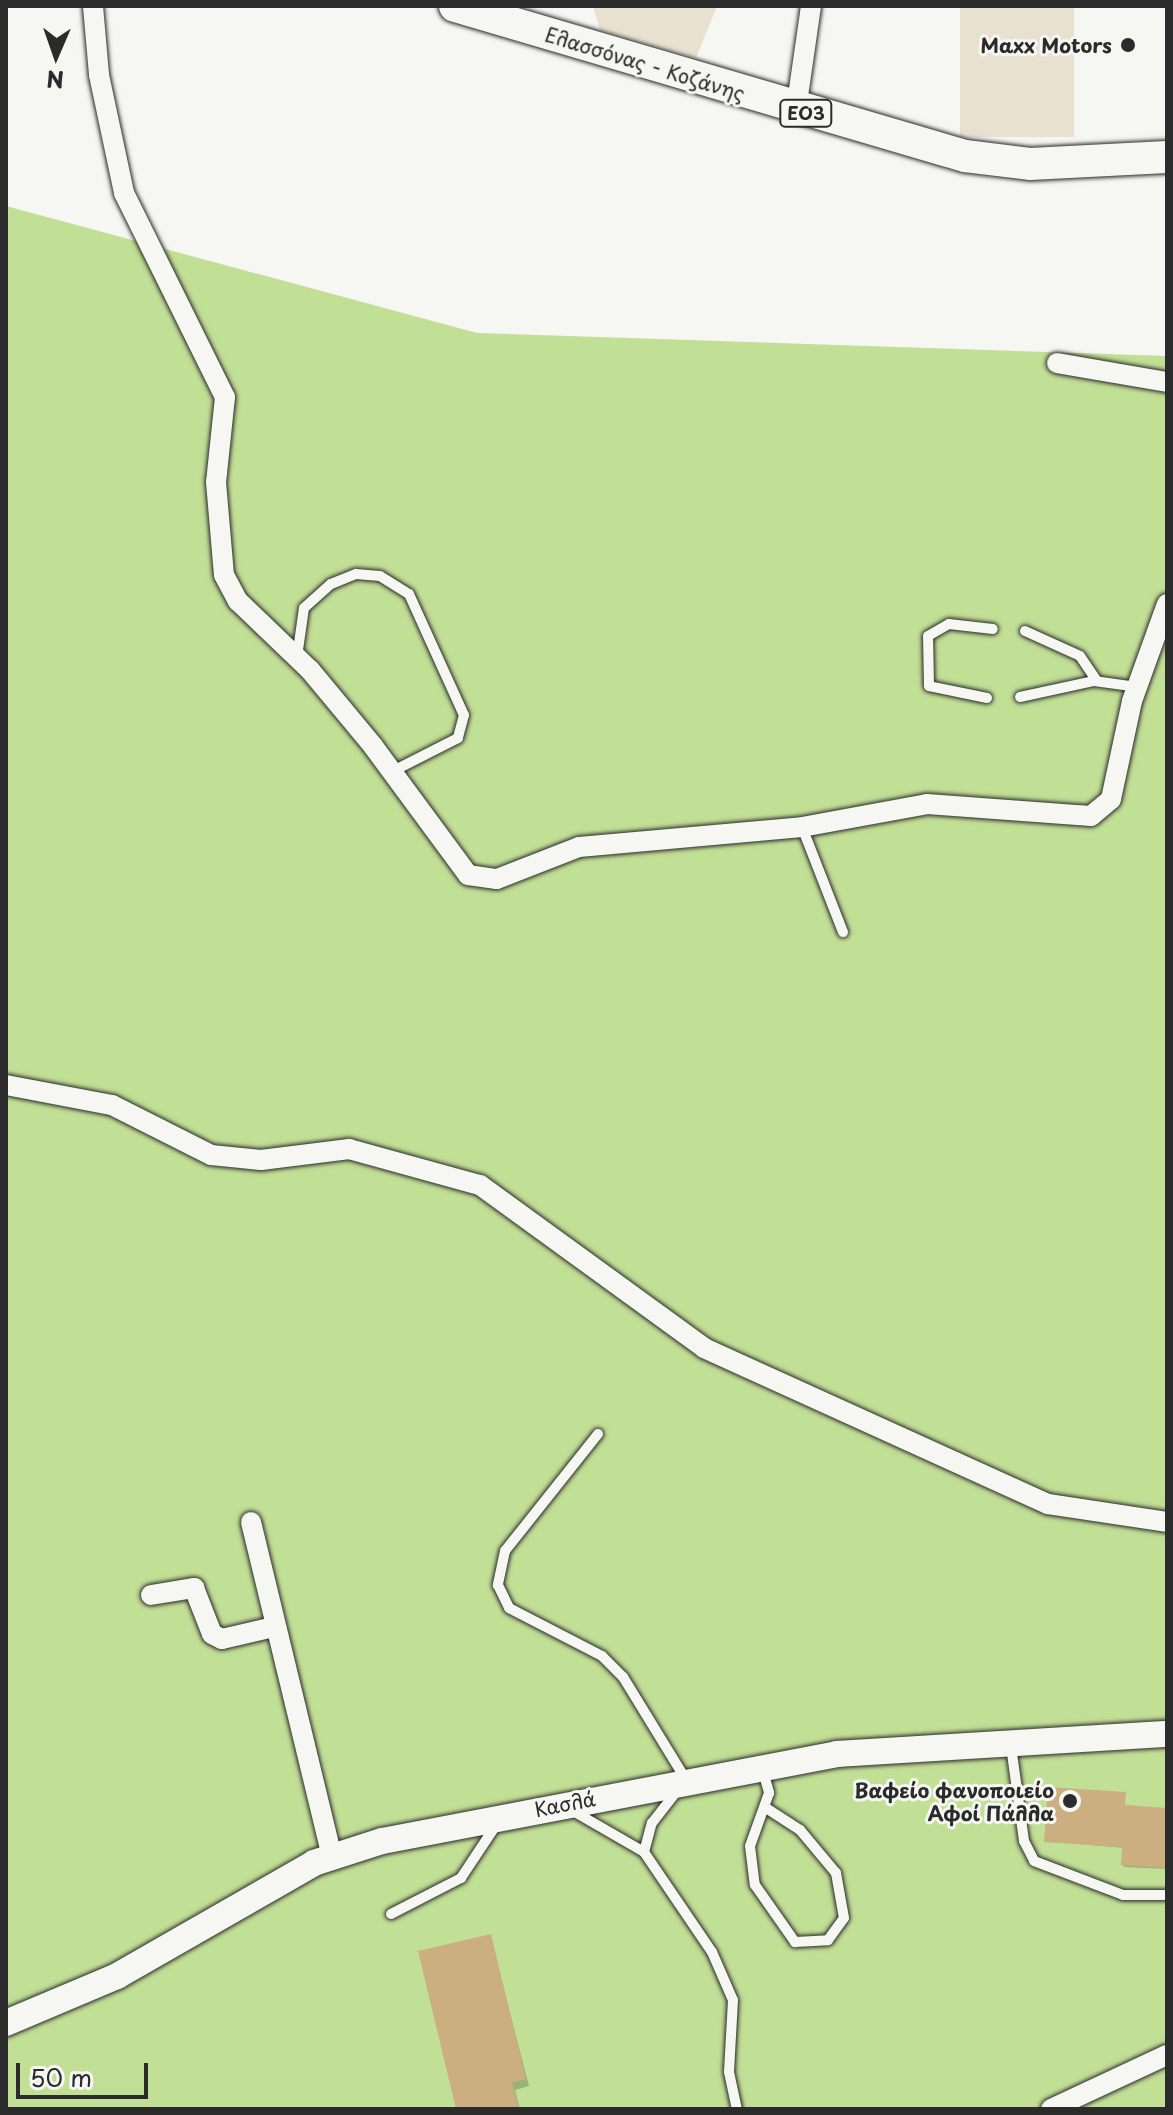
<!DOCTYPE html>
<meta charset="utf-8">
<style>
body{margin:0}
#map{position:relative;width:1173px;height:2115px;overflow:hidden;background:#f6f6f2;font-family:"Playpen Sans",sans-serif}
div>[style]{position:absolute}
.built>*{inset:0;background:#e9e1d0;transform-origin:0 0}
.green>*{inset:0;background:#c2df96}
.shadow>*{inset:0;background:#0003}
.building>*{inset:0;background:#cbaf80}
.roads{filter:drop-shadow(0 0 2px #2b2b2b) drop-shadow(0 0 2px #2b2b2b)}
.service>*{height:10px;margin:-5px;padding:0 5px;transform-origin:5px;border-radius:5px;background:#f6f6f2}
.minor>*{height:20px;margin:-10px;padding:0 10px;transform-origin:10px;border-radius:10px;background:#f6f6f2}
.tertiary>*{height:26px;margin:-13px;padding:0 13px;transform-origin:13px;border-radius:13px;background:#f6f6f2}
.primary>*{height:32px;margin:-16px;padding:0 16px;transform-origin:16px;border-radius:16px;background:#f6f6f2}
.dots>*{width:22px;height:22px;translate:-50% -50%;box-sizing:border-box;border:4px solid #f6f6f2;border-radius:50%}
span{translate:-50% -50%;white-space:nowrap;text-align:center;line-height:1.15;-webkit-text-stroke:6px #f6f6f2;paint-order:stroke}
.shield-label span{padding:2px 6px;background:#f6f6f2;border:2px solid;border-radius:6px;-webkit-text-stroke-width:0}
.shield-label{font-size:18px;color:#2b2b2b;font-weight:700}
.poi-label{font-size:20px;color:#2b2b2b;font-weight:700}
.right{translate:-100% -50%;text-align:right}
.street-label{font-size:20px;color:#2b2b2b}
.frame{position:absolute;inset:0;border:8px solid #2b2b2b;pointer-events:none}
.north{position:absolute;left:16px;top:16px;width:80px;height:80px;-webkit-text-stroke:6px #f6f6f2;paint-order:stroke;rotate:182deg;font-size:22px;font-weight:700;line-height:32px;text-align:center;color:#2b2b2b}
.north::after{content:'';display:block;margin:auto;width:28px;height:36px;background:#2b2b2b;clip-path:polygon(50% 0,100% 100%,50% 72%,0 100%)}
.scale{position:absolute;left:16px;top:2063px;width:132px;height:36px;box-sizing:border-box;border:4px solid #2b2b2b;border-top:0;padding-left:10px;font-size:24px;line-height:28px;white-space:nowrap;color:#2b2b2b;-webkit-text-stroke:6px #f6f6f2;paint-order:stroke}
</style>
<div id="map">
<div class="built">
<i style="clip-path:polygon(593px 6px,717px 6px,696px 58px,600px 30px)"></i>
<i style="left:960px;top:6px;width:114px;height:131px"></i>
</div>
<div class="green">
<i style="clip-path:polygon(6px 206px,477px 333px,1167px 356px,1167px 2109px,6px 2109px)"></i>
</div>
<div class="shadow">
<i style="clip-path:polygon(1125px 1807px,1167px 1810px,1167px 1869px,1124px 1867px,1124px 1848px,1046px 1841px)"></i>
<i style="clip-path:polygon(490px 1936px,529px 2086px,515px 2090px,520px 2109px,458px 2109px)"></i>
</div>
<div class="building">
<i style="clip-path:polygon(1048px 1787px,1126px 1792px,1125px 1805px,1167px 1808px,1167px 1868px,1121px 1865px,1122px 1847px,1044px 1842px)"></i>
<i style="clip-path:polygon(491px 1934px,526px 2079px,512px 2082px,519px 2109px,456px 2109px,418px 1951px)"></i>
</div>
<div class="roads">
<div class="service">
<i style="left:1025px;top:631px;width:60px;rotate:24.4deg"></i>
<i style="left:1080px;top:656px;width:30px;rotate:56deg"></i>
<i style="left:297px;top:657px;width:49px;rotate:-81.9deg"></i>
<i style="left:304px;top:608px;width:36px;rotate:-42deg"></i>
<i style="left:331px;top:584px;width:27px;rotate:-22deg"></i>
<i style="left:356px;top:574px;width:24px;rotate:5deg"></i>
<i style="left:380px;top:576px;width:34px;rotate:32deg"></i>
<i style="left:409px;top:594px;width:133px;rotate:65.6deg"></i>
<i style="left:464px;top:715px;width:24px;rotate:105deg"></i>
<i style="left:458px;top:738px;width:75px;rotate:153.1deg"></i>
<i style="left:1020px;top:697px;width:76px;rotate:-12.2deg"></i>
<i style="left:1094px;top:681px;width:43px;rotate:7.9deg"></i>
<i style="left:987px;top:698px;width:59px;rotate:-168.3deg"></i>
<i style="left:929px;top:686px;width:50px;rotate:-91.1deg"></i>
<i style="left:928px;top:636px;width:24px;rotate:-30deg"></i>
<i style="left:949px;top:624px;width:44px;rotate:6.5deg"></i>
<i style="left:802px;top:827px;width:113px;rotate:68.7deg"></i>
<i style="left:598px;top:1434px;width:149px;rotate:128.5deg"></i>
<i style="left:505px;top:1551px;width:35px;rotate:102deg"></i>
<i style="left:498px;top:1585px;width:25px;rotate:64deg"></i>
<i style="left:509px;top:1608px;width:105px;rotate:27.3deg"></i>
<i style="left:602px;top:1656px;width:30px;rotate:45deg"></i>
<i style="left:623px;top:1677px;width:121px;rotate:58.5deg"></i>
<i style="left:1011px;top:1746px;width:96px;rotate:82.2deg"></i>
<i style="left:1024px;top:1841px;width:22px;rotate:63deg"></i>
<i style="left:1034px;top:1861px;width:95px;rotate:20.9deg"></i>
<i style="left:1123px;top:1895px;width:44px"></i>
<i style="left:762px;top:1768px;width:26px;rotate:74deg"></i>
<i style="left:769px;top:1793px;width:56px;rotate:109.7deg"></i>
<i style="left:750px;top:1846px;width:39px;rotate:83deg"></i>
<i style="left:755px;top:1885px;width:70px;rotate:54.9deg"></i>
<i style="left:795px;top:1942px;width:33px;rotate:-3deg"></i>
<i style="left:828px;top:1940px;width:27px;rotate:-54deg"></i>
<i style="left:844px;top:1918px;width:46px;rotate:-100.1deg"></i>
<i style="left:836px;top:1873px;width:56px;rotate:-129.9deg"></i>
<i style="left:800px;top:1830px;width:40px;rotate:-147.1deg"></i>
<i style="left:573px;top:1811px;width:82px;rotate:30deg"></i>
<i style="left:644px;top:1852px;width:121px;rotate:55.8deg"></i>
<i style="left:712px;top:1952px;width:52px;rotate:66.4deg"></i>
<i style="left:733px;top:2000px;width:72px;rotate:93.2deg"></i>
<i style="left:729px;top:2072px;width:38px;rotate:78deg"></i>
<i style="left:644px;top:1852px;width:30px;rotate:-75deg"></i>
<i style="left:652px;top:1823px;width:39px;rotate:-52deg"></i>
<i style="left:391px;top:1914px;width:79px;rotate:-27.2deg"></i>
<i style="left:461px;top:1878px;width:67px;rotate:-56.5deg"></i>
</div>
<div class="minor">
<i style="left:93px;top:6px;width:69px;rotate:85deg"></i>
<i style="left:99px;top:75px;width:121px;rotate:78deg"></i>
<i style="left:124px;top:193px;width:228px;rotate:63.7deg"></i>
<i style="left:225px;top:397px;width:85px;rotate:96deg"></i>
<i style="left:216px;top:482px;width:93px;rotate:85.1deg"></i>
<i style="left:224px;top:575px;width:30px;rotate:62deg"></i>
<i style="left:238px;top:601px;width:100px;rotate:43.8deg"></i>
<i style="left:310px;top:670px;width:99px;rotate:50.3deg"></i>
<i style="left:373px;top:746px;width:160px;rotate:53.6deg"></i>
<i style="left:468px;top:875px;width:29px;rotate:8deg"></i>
<i style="left:497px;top:879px;width:88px;rotate:-21.3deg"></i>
<i style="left:579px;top:847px;width:224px;rotate:-5.1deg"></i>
<i style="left:802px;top:827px;width:127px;rotate:-10.4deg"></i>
<i style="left:927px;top:804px;width:164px;rotate:4.2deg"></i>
<i style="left:1091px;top:816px;width:26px;rotate:-40deg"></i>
<i style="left:1111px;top:799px;width:100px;rotate:-77.9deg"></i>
<i style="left:1132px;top:701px;width:103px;rotate:-70.2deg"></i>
<i style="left:796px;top:110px;width:105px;rotate:-81.8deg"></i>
<i style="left:1057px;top:363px;width:112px;rotate:9.8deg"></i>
<i style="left:6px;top:1085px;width:108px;rotate:10.7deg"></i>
<i style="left:112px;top:1105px;width:111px;rotate:26.8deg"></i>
<i style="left:211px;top:1155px;width:50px;rotate:5.7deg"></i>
<i style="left:261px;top:1160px;width:89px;rotate:-7.1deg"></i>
<i style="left:349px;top:1149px;width:136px;rotate:15.4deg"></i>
<i style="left:480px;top:1185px;width:277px;rotate:36deg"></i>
<i style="left:704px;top:1348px;width:378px;rotate:24.4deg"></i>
<i style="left:1048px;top:1504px;width:120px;rotate:8.6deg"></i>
<i style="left:251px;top:1522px;width:344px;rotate:76.4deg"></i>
<i style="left:151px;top:1595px;width:44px;rotate:-9.2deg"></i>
<i style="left:194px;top:1588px;width:49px;rotate:68.6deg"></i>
<i style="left:212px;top:1634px;width:11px;rotate:27deg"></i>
<i style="left:222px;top:1639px;width:53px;rotate:-13deg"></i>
<i style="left:1051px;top:2109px;width:128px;rotate:-25deg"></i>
</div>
<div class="tertiary">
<i style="left:6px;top:2023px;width:121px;rotate:-22.9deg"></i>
<i style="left:117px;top:1976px;width:227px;rotate:-29.8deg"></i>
<i style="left:314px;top:1863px;width:71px;rotate:-17.9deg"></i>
<i style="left:382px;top:1841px;width:463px;rotate:-10.8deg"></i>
<i style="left:837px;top:1754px;width:331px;rotate:-3.5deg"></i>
</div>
<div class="primary">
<i style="left:455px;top:6px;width:532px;rotate:16.39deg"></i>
<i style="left:965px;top:156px;width:65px;rotate:7deg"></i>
<i style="left:1030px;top:164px;width:137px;rotate:-2.9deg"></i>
</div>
</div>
<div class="dots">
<i style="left:1128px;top:45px;background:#2b2b2b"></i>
<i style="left:1070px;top:1801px;background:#2b2b2b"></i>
</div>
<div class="shield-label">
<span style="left:806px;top:113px">ΕΟ3</span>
</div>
<div class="poi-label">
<span class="right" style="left:1112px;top:45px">Maxx Motors</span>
<span class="right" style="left:1054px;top:1802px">Βαφείο φανοποιείο<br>Αφοί Πάλλα</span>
</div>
<div class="street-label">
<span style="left:645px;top:64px;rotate:17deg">Ελασσόνας - Κοζάνης</span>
<span style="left:565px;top:1804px;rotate:-11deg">Κασλά</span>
</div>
<div class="frame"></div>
<div class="north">N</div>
<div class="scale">50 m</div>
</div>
